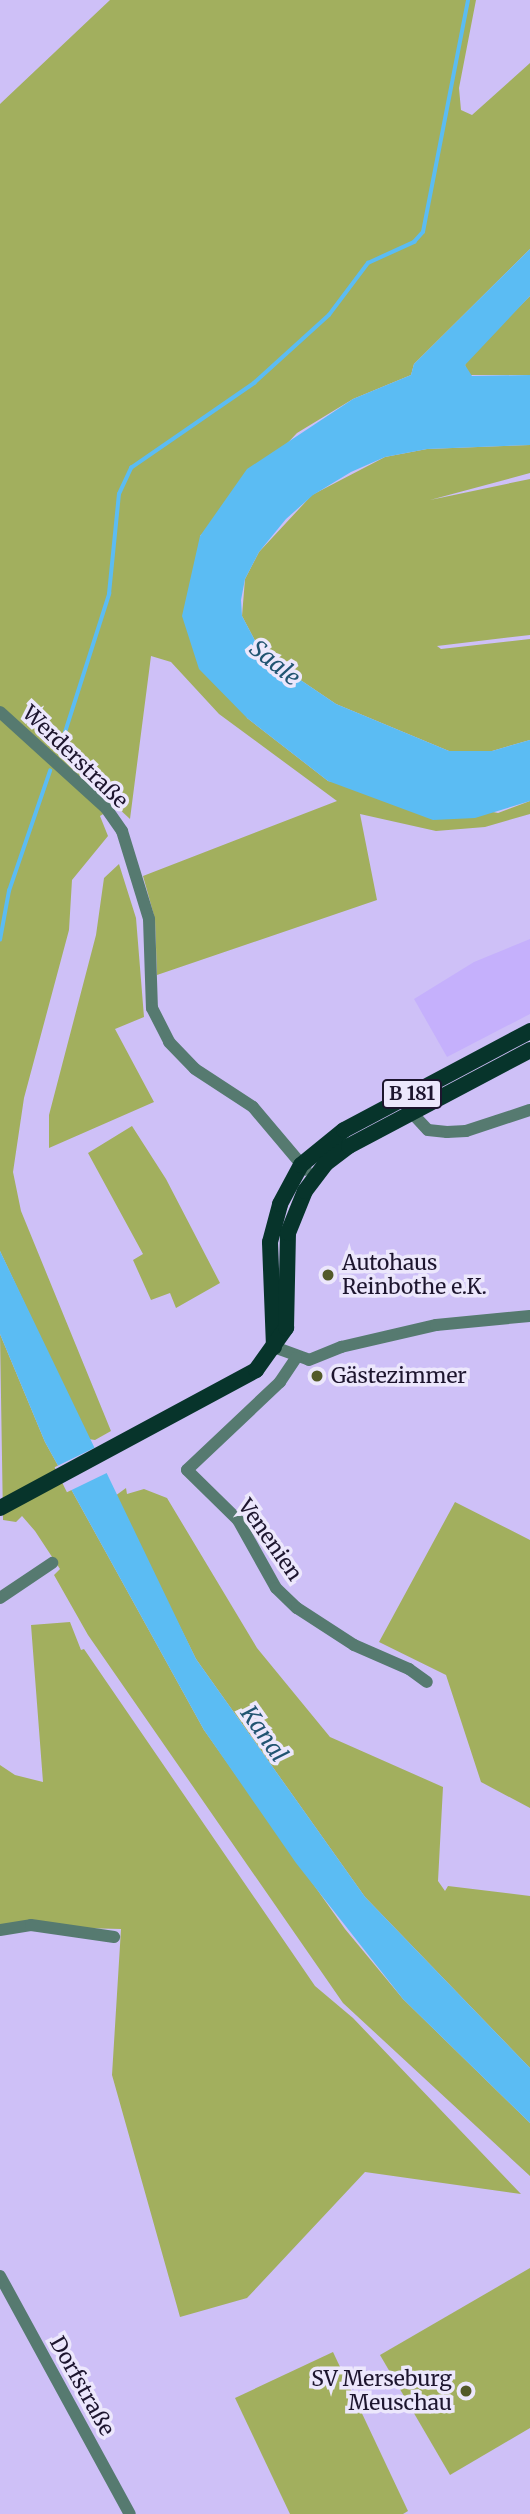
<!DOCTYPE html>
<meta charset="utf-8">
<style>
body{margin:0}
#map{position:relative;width:530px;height:2514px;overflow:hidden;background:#cec0f7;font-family:Merriweather,serif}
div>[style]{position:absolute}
.built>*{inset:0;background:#c5b0fc}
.green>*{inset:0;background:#a2af5e}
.water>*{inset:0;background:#5bbcf3}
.pier>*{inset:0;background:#cec0f7;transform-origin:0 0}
.stream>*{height:3.5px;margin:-1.75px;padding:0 1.75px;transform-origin:1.75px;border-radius:1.75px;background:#5bbcf3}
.minor>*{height:12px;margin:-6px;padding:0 6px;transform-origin:6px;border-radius:6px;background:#567a70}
.major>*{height:16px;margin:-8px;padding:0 8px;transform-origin:8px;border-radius:8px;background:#07342b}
.dots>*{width:19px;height:19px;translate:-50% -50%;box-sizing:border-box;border:4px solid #ece7fc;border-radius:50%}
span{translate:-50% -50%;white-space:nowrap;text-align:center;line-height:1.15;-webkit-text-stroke:7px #ece7fc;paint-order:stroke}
.shield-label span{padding:2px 5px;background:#ece7fc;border:2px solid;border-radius:5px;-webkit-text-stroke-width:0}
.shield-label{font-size:19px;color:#1d152e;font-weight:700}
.street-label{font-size:21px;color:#1d152e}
.poi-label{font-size:21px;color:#1d152e}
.left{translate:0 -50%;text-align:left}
.right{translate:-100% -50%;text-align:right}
.water-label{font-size:23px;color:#215471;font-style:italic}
</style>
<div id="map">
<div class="built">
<i style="clip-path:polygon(530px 939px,530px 1014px,447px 1057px,414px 999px,474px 962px)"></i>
</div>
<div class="green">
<i style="clip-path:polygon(110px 0,476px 0,459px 88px,461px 110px,472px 115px,530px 63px,530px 249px,414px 364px,411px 375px,353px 399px,297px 433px,200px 536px,247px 718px,328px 781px,498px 813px,530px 801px,530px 814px,485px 827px,436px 831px,360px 814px,377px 900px,157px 975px,155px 919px,143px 876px,337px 801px,219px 714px,171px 662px,151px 656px,130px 819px,116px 806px,100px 816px,108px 836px,72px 880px,69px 930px,24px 1098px,13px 1172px,21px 1211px,111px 1431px,95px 1440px,88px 1439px,0 1251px,0 104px)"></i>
<i style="clip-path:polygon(530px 296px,530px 375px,469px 375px,465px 365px,469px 356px)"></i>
<i style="clip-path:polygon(530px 445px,530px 473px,430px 500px,530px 479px,530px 635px,437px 646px,441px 649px,530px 639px,530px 740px,492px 751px,449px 751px,336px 704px,262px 654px,242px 616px,245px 579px,259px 552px,312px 495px,385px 457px,427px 449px)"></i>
<i style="clip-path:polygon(119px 864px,136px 918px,144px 1017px,115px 1029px,154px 1102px,49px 1148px,49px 1115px,96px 935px,104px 878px)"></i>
<i style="clip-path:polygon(132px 1126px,166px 1179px,220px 1283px,176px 1308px,170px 1293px,151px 1300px,133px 1260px,143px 1254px,88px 1153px)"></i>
<i style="clip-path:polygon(0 1334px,45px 1442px,204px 1730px,345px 1929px,403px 1999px,530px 2123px,530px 2176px,343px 2003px,88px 1635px,54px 1575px,60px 1569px,35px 1531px,22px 1516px,16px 1522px,3px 1520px)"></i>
<i style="clip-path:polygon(126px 1488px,127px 1494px,144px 1489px,167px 1498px,257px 1648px,330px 1737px,443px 1787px,438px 1881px,445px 1891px,448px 1886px,530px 1896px,530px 2068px,365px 1897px,196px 1659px,115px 1496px)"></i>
<i style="clip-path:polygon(455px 1502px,530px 1540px,530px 1808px,481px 1782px,446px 1675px,379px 1642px)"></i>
<i style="clip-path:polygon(70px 1622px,81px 1650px,84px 1649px,315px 1986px,353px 2018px,521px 2194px,365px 2172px,247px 2298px,180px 2317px,112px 2075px,121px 1929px,0 1926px,0 1765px,15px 1775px,43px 1782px,31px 1625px)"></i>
<i style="clip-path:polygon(530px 2268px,530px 2428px,450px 2475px,380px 2355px)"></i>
<i style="clip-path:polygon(333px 2352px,408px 2511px,403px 2514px,290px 2514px,235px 2398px)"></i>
</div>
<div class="water">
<i style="clip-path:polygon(530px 249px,530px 296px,465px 365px,472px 376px,530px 375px,530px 445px,427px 449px,385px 457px,351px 472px,313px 495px,286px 519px,259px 552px,245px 579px,241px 600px,242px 616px,262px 654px,336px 704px,449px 751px,492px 751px,530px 740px,530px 801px,475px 818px,433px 820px,328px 781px,247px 718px,199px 669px,182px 616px,200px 536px,247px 469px,353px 399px,411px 375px,414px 364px)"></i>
<i style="clip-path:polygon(0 1251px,196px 1659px,365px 1897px,530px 2068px,530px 2123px,403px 1999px,296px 1863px,204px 1730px,45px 1442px,0 1334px)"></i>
</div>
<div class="pier">
<i style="left:96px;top:1447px;width:28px;height:46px;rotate:64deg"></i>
</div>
<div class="stream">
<i style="left:60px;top:748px;width:162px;rotate:-72.3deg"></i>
<i style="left:109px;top:594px;width:100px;rotate:-84.3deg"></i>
<i style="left:119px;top:494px;width:29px;rotate:-65deg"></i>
<i style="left:131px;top:468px;width:150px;rotate:-34.6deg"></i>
<i style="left:254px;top:383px;width:101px;rotate:-42.2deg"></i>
<i style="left:329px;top:315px;width:65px;rotate:-53.1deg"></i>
<i style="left:368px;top:263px;width:51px;rotate:-24.5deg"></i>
<i style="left:414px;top:242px;width:13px;rotate:-48deg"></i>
<i style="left:423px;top:232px;width:236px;rotate:-79deg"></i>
<i style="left:0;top:940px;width:50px;rotate:-79.6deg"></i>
<i style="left:9px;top:891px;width:127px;rotate:-71.1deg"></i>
</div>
<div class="minor">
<i style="left:0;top:712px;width:143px;rotate:42.2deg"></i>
<i style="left:106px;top:808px;width:28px;rotate:55deg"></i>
<i style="left:122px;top:831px;width:92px;rotate:72.9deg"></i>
<i style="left:149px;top:919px;width:89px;rotate:88.1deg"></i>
<i style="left:152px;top:1008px;width:38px;rotate:63deg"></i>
<i style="left:169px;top:1042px;width:37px;rotate:46deg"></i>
<i style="left:195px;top:1069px;width:69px;rotate:33.2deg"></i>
<i style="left:253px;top:1107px;width:82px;rotate:49.9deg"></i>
<i style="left:412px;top:1113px;width:23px;rotate:47deg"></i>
<i style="left:428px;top:1130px;width:19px;rotate:6deg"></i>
<i style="left:447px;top:1132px;width:19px;rotate:-3deg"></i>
<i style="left:466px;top:1131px;width:67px;rotate:-18.2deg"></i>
<i style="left:274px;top:1347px;width:37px;rotate:20deg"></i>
<i style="left:309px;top:1360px;width:35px;rotate:-22deg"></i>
<i style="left:341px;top:1347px;width:98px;rotate:-13deg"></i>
<i style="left:436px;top:1325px;width:94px;rotate:-5.5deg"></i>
<i style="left:296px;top:1358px;width:29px;rotate:124deg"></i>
<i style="left:280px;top:1382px;width:128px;rotate:136.6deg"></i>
<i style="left:187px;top:1470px;width:71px;rotate:44.4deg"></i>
<i style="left:238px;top:1520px;width:78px;rotate:60.8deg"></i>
<i style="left:276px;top:1588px;width:29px;rotate:44deg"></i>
<i style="left:297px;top:1608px;width:68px;rotate:33deg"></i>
<i style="left:354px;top:1645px;width:60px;rotate:23.6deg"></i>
<i style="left:409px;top:1669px;width:22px;rotate:36deg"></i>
<i style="left:0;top:1598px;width:63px;rotate:-33.9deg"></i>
<i style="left:0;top:1930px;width:31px;rotate:-9deg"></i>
<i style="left:31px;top:1925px;width:84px;rotate:8.2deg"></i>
<i style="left:0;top:2276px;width:271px;rotate:61.4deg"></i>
</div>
<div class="major">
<i style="left:274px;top:1347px;width:105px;rotate:-92.2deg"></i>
<i style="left:270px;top:1242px;width:39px;rotate:-75deg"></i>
<i style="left:280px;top:1204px;width:44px;rotate:-61.7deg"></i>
<i style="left:301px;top:1165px;width:55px;rotate:-39.1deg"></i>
<i style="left:344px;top:1130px;width:211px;rotate:-28deg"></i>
<i style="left:0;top:1508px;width:291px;rotate:-28.3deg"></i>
<i style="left:256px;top:1370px;width:52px;rotate:-54.5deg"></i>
<i style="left:286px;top:1328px;width:95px;rotate:-88.8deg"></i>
<i style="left:288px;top:1233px;width:45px;rotate:-68deg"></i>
<i style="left:305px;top:1191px;width:34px;rotate:-53deg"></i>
<i style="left:325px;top:1164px;width:30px;rotate:-37deg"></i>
<i style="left:349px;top:1146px;width:205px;rotate:-27.9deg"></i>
</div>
<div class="dots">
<i style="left:328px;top:1275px;background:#535a29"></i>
<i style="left:317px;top:1376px;background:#535a29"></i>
<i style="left:466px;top:2391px;background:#535a29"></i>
</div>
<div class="shield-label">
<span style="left:412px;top:1094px">B 181</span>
</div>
<div class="street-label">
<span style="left:75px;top:757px;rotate:44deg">Werderstraße</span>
<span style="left:270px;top:1540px;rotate:55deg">Venenien</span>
<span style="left:82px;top:2386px;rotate:61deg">Dorfstraße</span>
</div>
<div class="poi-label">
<span class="left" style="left:342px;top:1275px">Autohaus<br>Reinbothe e.K.</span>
<span class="left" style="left:331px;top:1376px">Gästezimmer</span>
<span class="right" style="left:452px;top:2391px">SV Merseburg<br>Meuschau</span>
</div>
<div class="water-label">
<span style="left:275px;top:663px;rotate:39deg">Saale</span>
<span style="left:264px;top:1734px;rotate:55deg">Kanal</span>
</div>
</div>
